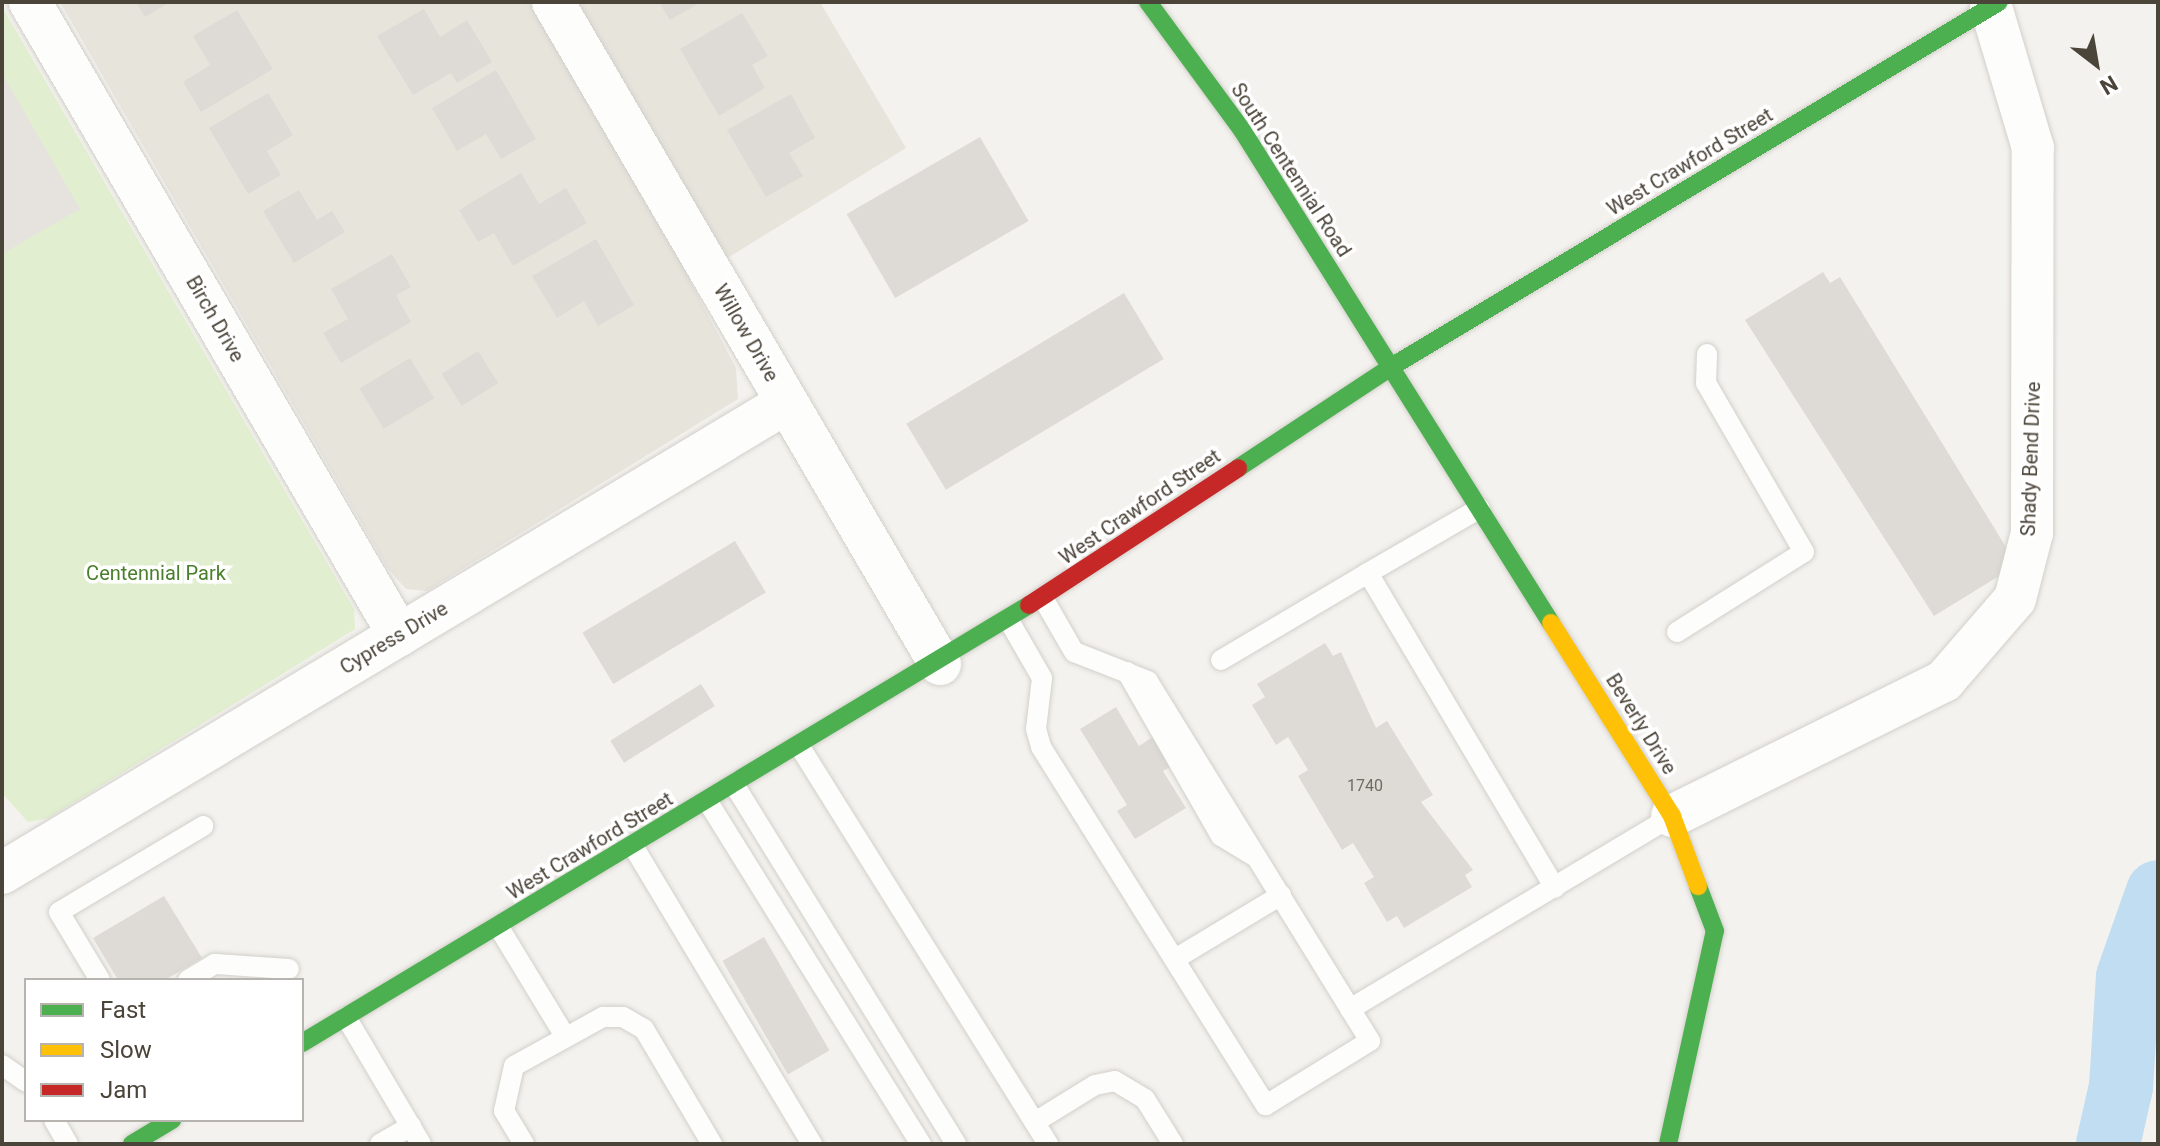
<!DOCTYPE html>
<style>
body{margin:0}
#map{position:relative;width:2160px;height:1146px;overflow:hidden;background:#f4f2ee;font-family:Roboto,sans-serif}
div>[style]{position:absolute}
.residential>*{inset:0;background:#e7e4dc}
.green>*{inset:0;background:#e1eecf}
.parking>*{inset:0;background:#e6e3df}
.river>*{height:64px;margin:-32px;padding:0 32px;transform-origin:32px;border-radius:32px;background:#c0ddf1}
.building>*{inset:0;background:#dedbd6;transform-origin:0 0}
.roads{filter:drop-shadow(0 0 2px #d2d0cb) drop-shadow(0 0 2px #d2d0cb)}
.lane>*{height:20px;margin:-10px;padding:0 10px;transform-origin:10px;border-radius:10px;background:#fdfdfc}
.street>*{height:42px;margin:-21px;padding:0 21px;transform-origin:21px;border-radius:21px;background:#fdfdfc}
.fast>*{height:18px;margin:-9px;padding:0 9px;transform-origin:9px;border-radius:9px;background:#4caf50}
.slow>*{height:18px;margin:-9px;padding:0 9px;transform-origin:9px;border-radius:9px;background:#ffc107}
.jam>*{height:18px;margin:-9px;padding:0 9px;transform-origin:9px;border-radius:9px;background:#c62828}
span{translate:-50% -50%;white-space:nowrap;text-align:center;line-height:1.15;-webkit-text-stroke:7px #fff;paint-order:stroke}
.number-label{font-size:16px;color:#706a61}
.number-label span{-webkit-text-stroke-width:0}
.street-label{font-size:20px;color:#4b4439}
.park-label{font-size:20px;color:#4a7f2a}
.frame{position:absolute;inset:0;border:4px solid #4b4439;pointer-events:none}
.legend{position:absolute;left:24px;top:978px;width:280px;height:144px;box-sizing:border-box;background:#fff;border:2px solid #b7b4b0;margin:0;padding:10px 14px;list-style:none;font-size:24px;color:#4b4439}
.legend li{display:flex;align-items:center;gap:16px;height:40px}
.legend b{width:40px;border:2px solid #b7b4b0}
.north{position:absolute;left:2056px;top:24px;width:80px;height:80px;-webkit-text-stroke:6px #fff;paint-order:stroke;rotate:149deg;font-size:22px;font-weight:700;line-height:32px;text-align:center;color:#4b4439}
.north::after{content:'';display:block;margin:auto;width:28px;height:36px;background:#4b4439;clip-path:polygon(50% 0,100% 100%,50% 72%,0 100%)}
</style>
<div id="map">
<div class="residential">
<i style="clip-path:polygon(60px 2px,820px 2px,906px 148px,690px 281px,736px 368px,738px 399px,427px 591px,406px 589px,388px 569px)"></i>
</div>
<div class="green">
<i style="clip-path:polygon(2px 7px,354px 609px,355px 629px,49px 818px,28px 822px,2px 793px)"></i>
</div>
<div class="parking">
<i style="clip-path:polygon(2px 73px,80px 209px,2px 254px)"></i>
</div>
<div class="river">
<i style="left:2108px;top:1144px;width:58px;rotate:-77.2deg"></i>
<i style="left:2121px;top:1087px;width:110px;rotate:-86.4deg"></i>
<i style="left:2128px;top:977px;width:90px;rotate:-70.6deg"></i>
</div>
<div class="building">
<i style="clip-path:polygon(136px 2px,170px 2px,145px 17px)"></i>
<i style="clip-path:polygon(659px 2px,701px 2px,670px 20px)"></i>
<i style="clip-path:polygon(424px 9px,440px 37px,467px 20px,492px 62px,457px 83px,451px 73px,413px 95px,377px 36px)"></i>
<i style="clip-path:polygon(237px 10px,273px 69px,201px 112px,183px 82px,210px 65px,193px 36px)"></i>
<i style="clip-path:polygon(742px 13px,768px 56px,752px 65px,765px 88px,719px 116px,680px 49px)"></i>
<i style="clip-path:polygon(496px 70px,536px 139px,501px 159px,486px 134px,457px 151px,432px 108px)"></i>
<i style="clip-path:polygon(268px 93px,293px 135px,267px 151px,281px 175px,248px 194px,209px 128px)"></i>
<i style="clip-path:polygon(791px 94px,815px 138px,789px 153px,803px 176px,766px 197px,727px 130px)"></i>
<i style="left:980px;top:137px;width:97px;height:154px;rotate:60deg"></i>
<i style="clip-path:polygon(521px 173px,539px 204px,566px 188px,587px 223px,513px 266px,494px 233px,478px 242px,459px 210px)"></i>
<i style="clip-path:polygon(299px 190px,317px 220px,332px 211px,345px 232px,294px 263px,263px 211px)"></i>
<i style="clip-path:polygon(596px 239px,634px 305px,598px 326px,584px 301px,557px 318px,532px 276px)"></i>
<i style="clip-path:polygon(392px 254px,411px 287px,396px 295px,411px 322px,341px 363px,323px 333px,348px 319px,331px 289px)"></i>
<i style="clip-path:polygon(1823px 272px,1830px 283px,1840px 277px,2017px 565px,1934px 616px,1745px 320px)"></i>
<i style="left:1124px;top:293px;width:77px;height:254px;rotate:59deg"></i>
<i style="left:478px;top:351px;width:38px;height:43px;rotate:58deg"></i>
<i style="left:410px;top:358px;width:47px;height:59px;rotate:59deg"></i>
<i style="left:735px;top:541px;width:60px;height:178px;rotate:59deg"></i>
<i style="clip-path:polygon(1325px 643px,1333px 656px,1341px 652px,1376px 728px,1387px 721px,1433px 795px,1421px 802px,1473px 870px,1465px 875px,1472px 887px,1404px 928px,1397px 916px,1387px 922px,1364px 883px,1374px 877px,1353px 843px,1342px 850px,1298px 776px,1308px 770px,1288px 737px,1276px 745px,1252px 705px,1265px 697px,1257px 684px)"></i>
<i style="left:701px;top:684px;width:26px;height:107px;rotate:58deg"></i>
<i style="clip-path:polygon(1116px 707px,1139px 746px,1154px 736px,1172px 766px,1163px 771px,1186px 808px,1135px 839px,1117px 811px,1127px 805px,1080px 729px)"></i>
<i style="clip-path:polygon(164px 896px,202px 958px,165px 980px,118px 980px,93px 938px)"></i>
<i style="left:764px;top:937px;width:131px;height:48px;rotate:60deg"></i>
</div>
<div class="roads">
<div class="lane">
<i style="left:1368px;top:573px;width:129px;rotate:-30.1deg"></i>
<i style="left:1008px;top:619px;width:68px;rotate:60deg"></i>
<i style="left:1042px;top:678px;width:51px;rotate:96.7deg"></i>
<i style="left:1036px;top:729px;width:19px;rotate:74deg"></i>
<i style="left:1041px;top:747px;width:423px;rotate:57.9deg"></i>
<i style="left:1266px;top:1105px;width:122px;rotate:-31.6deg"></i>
<i style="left:1370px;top:1041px;width:423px;rotate:-121.7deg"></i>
<i style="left:1148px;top:681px;width:79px;rotate:-158.6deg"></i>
<i style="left:1074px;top:652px;width:62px;rotate:-119.9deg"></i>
<i style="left:1677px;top:632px;width:150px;rotate:-32.2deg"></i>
<i style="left:1804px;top:552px;width:195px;rotate:-120.1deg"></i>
<i style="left:1706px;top:383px;width:29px;rotate:-88deg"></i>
<i style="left:1221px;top:660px;width:171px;rotate:-30.6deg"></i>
<i style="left:1368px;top:573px;width:366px;rotate:59.3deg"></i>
<i style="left:1127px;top:672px;width:189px;rotate:60.2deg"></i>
<i style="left:1221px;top:836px;width:39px;rotate:31deg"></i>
<i style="left:800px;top:747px;width:468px;rotate:58deg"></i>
<i style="left:735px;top:786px;width:421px;rotate:58.3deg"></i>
<i style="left:708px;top:802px;width:403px;rotate:58.1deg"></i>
<i style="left:633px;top:846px;width:348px;rotate:59deg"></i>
<i style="left:498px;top:926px;width:129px;rotate:58.7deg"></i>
<i style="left:1175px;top:959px;width:124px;rotate:-31.1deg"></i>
<i style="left:100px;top:980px;width:79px;rotate:-121.1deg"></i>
<i style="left:59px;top:912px;width:168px;rotate:-30.8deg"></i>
<i style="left:188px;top:980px;width:31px;rotate:-31deg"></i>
<i style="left:215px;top:964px;width:74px;rotate:3.9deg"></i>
<i style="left:1350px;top:1009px;width:375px;rotate:-30.9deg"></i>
<i style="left:346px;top:1017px;width:147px;rotate:59.4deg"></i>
<i style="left:2px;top:1065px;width:29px;rotate:35deg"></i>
<i style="left:54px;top:1120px;width:28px;rotate:60deg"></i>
<i style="left:1035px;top:1122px;width:70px;rotate:-31.7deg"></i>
<i style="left:1095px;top:1085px;width:20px;rotate:-11deg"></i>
<i style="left:1115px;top:1081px;width:35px;rotate:31deg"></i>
<i style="left:1145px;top:1099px;width:53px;rotate:58.1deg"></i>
<i style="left:380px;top:1144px;width:36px;rotate:-30deg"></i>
<i style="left:524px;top:1144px;width:39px;rotate:-121deg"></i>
<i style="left:504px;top:1111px;width:46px;rotate:-77.5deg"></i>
<i style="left:514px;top:1066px;width:102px;rotate:-28.8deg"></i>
<i style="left:603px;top:1017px;width:20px"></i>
<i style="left:623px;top:1017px;width:24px;rotate:30deg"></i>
<i style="left:644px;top:1029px;width:134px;rotate:59.4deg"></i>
</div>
<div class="street">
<i style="left:30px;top:2px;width:733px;rotate:59.76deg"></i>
<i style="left:553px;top:2px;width:767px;rotate:59.69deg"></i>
<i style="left:1672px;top:816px;width:304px;rotate:-26.4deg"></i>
<i style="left:1944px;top:681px;width:108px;rotate:-49.1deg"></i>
<i style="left:2015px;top:599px;width:68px;rotate:-75.6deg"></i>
<i style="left:2032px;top:533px;width:385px;rotate:-89.9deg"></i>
<i style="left:2033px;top:148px;width:147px;rotate:-106.6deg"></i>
<i style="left:2px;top:873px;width:914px;rotate:-30.94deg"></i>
</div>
<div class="fast">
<i style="left:1148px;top:2px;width:159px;rotate:53.7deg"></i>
<i style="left:1242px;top:130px;width:582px;rotate:57.92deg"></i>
<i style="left:1238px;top:468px;width:183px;rotate:-33.4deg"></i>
<i style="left:1391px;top:367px;width:709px;rotate:-30.98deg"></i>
<i style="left:302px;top:1043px;width:849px;rotate:-31.07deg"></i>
<i style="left:132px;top:1144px;width:47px;rotate:-31deg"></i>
<i style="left:1668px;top:1144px;width:218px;rotate:-77.6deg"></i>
<i style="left:1715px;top:931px;width:48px;rotate:-110.7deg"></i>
</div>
<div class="slow">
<i style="left:1551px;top:623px;width:228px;rotate:57.9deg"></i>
<i style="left:1672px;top:816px;width:75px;rotate:69.6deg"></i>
</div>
<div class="jam">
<i style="left:1029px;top:605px;width:250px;rotate:-33.2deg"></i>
</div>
</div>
<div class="number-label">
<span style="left:1365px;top:786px">1740</span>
</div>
<div class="street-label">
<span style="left:1690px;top:162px;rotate:-31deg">West Crawford Street</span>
<span style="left:1291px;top:170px;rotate:57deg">South Centennial Road</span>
<span style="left:215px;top:319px;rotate:60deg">Birch Drive</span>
<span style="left:746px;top:333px;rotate:60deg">Willow Drive</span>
<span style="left:2031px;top:459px;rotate:-88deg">Shady Bend Drive</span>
<span style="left:1140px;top:507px;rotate:-34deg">West Crawford Street</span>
<span style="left:394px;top:638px;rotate:-31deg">Cypress Drive</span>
<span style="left:1641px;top:724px;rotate:58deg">Beverly Drive</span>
<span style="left:590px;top:846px;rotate:-31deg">West Crawford Street</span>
</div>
<div class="park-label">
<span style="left:156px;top:573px">Centennial Park</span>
</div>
<div class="frame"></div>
<ul class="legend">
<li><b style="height:10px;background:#4caf50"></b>Fast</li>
<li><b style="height:10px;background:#ffc107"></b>Slow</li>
<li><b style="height:10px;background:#c62828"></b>Jam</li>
</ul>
<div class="north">N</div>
</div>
